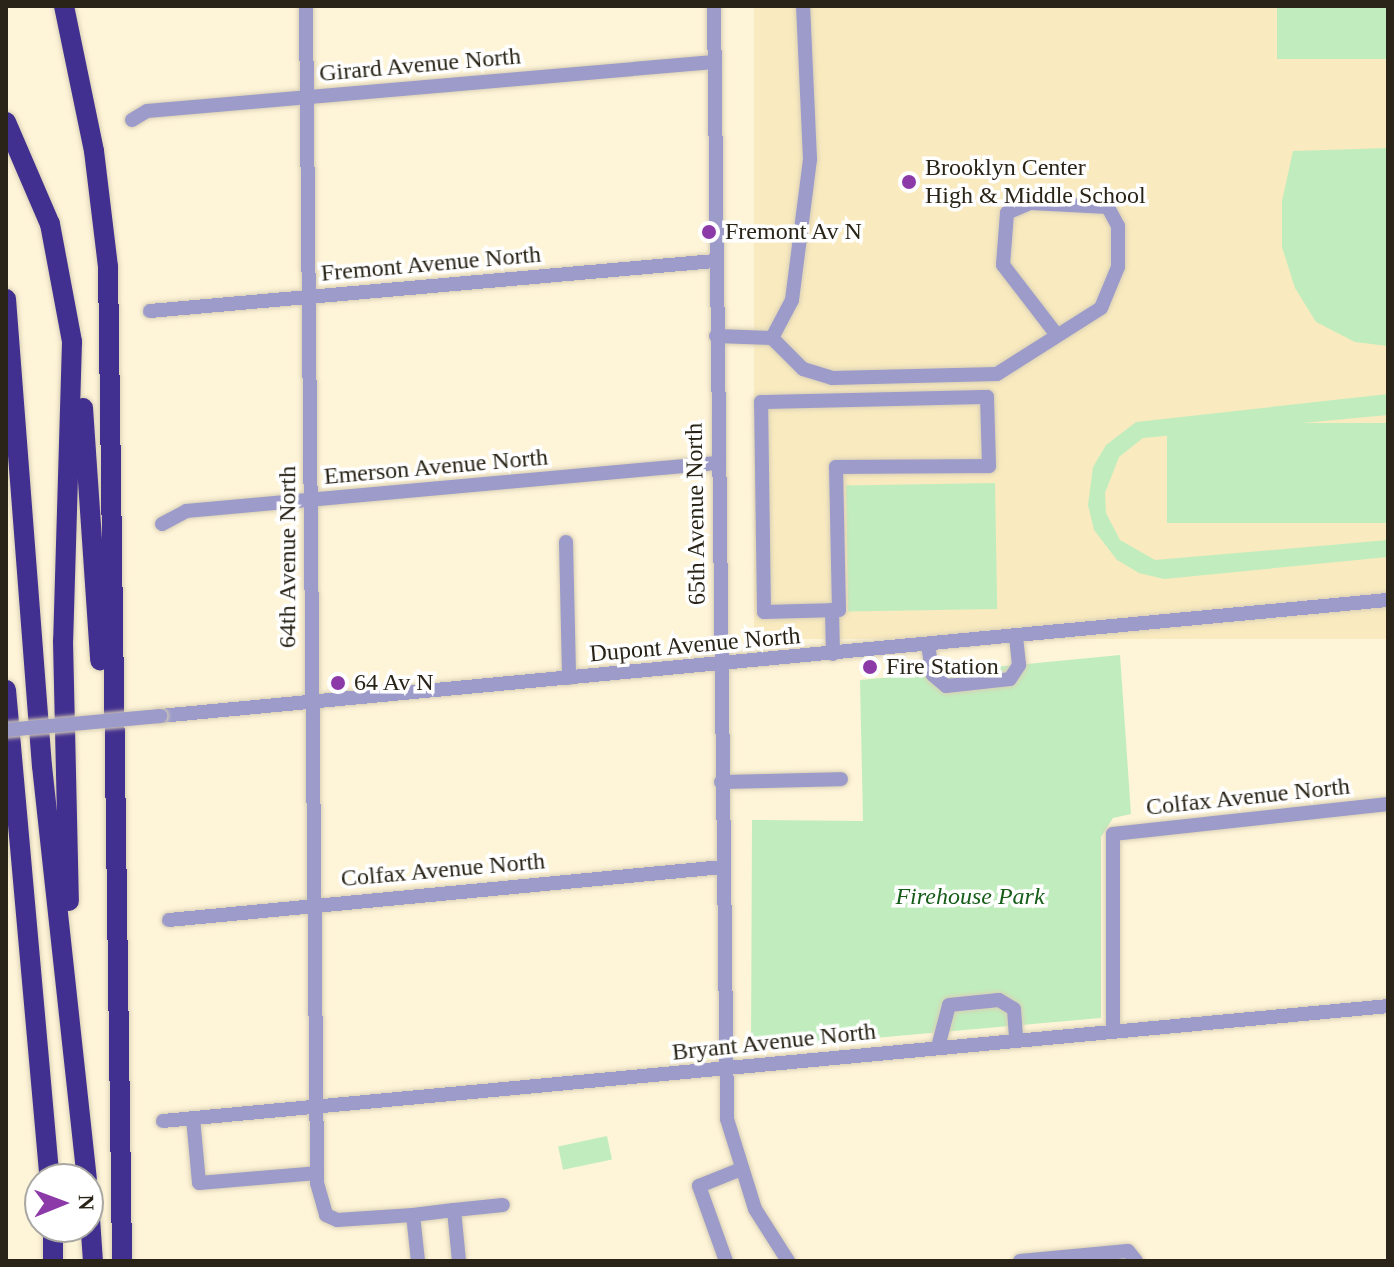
<!DOCTYPE html>
<style>
body{margin:0}
#map{position:relative;width:1394px;height:1267px;overflow:hidden;background:#fef4d8;font-family:"Times New Roman",serif}
div>[style]{position:absolute}
.built>*{inset:0;background:#f9eabf;transform-origin:0 0}
.green>*{inset:0;background:#c1edbe;transform-origin:0 0}
.roads{filter:drop-shadow(0 0 2px #d8cfb5) drop-shadow(0 0 2px #d8cfb5)}
.minor>*{height:14px;margin:-7px;padding:0 7px;transform-origin:7px;border-radius:7px;background:#9c9bca}
.highway>*{height:20px;margin:-10px;padding:0 10px;transform-origin:10px;border-radius:10px;background:#423090}
.bridges{filter:drop-shadow(0 0 2px #d8cfb5) drop-shadow(0 0 2px #d8cfb5)}
.minor-bridge>*{height:14px;margin:-7px;padding:0 7px;transform-origin:7px;border-radius:7px;background:#9c9bca}
.dots>*{width:22px;height:22px;translate:-50% -50%;box-sizing:border-box;border:4px solid #fff;border-radius:50%}
span{translate:-50% -50%;white-space:nowrap;text-align:center;line-height:1.15;-webkit-text-stroke:7px #fff;paint-order:stroke}
.street-label{font-size:24px;color:#292417}
.poi-label{font-size:24px;color:#292417}
.left{translate:0 -50%;text-align:left}
.park-label{font-size:24px;color:#165d19;font-style:italic}
.frame{position:absolute;inset:0;border:8px solid #292417;pointer-events:none}
.north{position:absolute;left:24px;top:1163px;width:80px;height:80px;box-sizing:border-box;background:#fff;border:2px solid #a9a7a2;border-radius:50%;rotate:89deg;font-size:22px;font-weight:700;line-height:32px;text-align:center;color:#292417}
.north::after{content:'';display:block;margin:auto;width:28px;height:36px;background:#8d3aa9;clip-path:polygon(50% 0,100% 100%,50% 72%,0 100%)}
</style>
<div id="map">
<div class="built">
<i style="left:754px;top:6px;width:634px;height:633px"></i>
</div>
<div class="green">
<i style="left:1277px;top:6px;width:111px;height:53px"></i>
<i style="clip-path:polygon(1388px 148px,1388px 346px,1355px 342px,1316px 322px,1295px 288px,1282px 247px,1282px 201px,1293px 151px)"></i>
<i style="clip-path:polygon(1388px 394px,1388px 415px,1143px 438px,1119px 457px,1105px 493px,1106px 513px,1120px 540px,1155px 560px,1388px 540px,1388px 557px,1164px 579px,1139px 573px,1117px 560px,1094px 530px,1088px 505px,1093px 467px,1106px 445px,1136px 422px)"></i>
<i style="left:1388px;top:423px;width:100px;height:221px;rotate:90deg"></i>
<i style="left:995px;top:483px;width:126px;height:149px;rotate:89deg"></i>
<i style="clip-path:polygon(1120px 655px,1131px 814px,1113px 818px,1101px 837px,1101px 1018px,751px 1049px,752px 820px,863px 821px,860px 680px)"></i>
<i style="left:607px;top:1136px;width:24px;height:50px;rotate:78deg"></i>
</div>
<div class="roads">
<div class="minor">
<i style="left:306px;top:6px;width:1177px;rotate:89.46deg"></i>
<i style="left:317px;top:1183px;width:33px;rotate:74deg"></i>
<i style="left:326px;top:1215px;width:12px;rotate:24deg"></i>
<i style="left:337px;top:1220px;width:76px;rotate:-3.8deg"></i>
<i style="left:714px;top:6px;width:1113px;rotate:89.33deg"></i>
<i style="left:727px;top:1119px;width:94px;rotate:72.7deg"></i>
<i style="left:755px;top:1209px;width:62px;rotate:57.6deg"></i>
<i style="left:132px;top:120px;width:17px;rotate:-31deg"></i>
<i style="left:147px;top:111px;width:569px;rotate:-4.94deg"></i>
<i style="left:150px;top:311px;width:567px;rotate:-5.06deg"></i>
<i style="left:716px;top:336px;width:56px;rotate:2deg"></i>
<i style="left:772px;top:338px;width:44px;rotate:45deg"></i>
<i style="left:803px;top:369px;width:30px;rotate:17deg"></i>
<i style="left:832px;top:378px;width:165px;rotate:-1.4deg"></i>
<i style="left:997px;top:374px;width:123px;rotate:-32.4deg"></i>
<i style="left:1101px;top:308px;width:44px;rotate:-67.5deg"></i>
<i style="left:1118px;top:267px;width:41px;rotate:-90deg"></i>
<i style="left:1118px;top:226px;width:21px;rotate:-118deg"></i>
<i style="left:1108px;top:207px;width:78px;rotate:-177.1deg"></i>
<i style="left:1030px;top:203px;width:25px;rotate:157deg"></i>
<i style="left:1007px;top:213px;width:52px;rotate:94.4deg"></i>
<i style="left:1003px;top:265px;width:88px;rotate:52.4deg"></i>
<i style="left:772px;top:338px;width:43px;rotate:-62.2deg"></i>
<i style="left:792px;top:300px;width:142px;rotate:-82.7deg"></i>
<i style="left:810px;top:159px;width:153px;rotate:-92.6deg"></i>
<i style="left:987px;top:397px;width:69px;rotate:88.3deg"></i>
<i style="left:989px;top:466px;width:153px;rotate:179.6deg"></i>
<i style="left:836px;top:467px;width:143px;rotate:88.8deg"></i>
<i style="left:839px;top:610px;width:75px;rotate:178.5deg"></i>
<i style="left:764px;top:612px;width:210px;rotate:-90.8deg"></i>
<i style="left:761px;top:402px;width:226px;rotate:-1.3deg"></i>
<i style="left:162px;top:524px;width:27px;rotate:-28deg"></i>
<i style="left:186px;top:511px;width:533px;rotate:-5.17deg"></i>
<i style="left:566px;top:542px;width:136px;rotate:88.7deg"></i>
<i style="left:832px;top:610px;width:44px;rotate:88.7deg"></i>
<i style="left:928px;top:645px;width:30px;rotate:81deg"></i>
<i style="left:933px;top:675px;width:17px;rotate:40deg"></i>
<i style="left:946px;top:686px;width:64px;rotate:-6.2deg"></i>
<i style="left:1010px;top:679px;width:17px;rotate:-57deg"></i>
<i style="left:1019px;top:665px;width:29px;rotate:-96deg"></i>
<i style="left:160px;top:716px;width:1233px;rotate:-5.4deg"></i>
<i style="left:721px;top:782px;width:120px;rotate:-1.4deg"></i>
<i style="left:169px;top:920px;width:556px;rotate:-5.47deg"></i>
<i style="left:1113px;top:1030px;width:196px;rotate:-90deg"></i>
<i style="left:1113px;top:834px;width:277px;rotate:-6.2deg"></i>
<i style="left:938px;top:1047px;width:43px;rotate:-75.3deg"></i>
<i style="left:949px;top:1005px;width:50px;rotate:-5.7deg"></i>
<i style="left:999px;top:1000px;width:17px;rotate:31deg"></i>
<i style="left:1014px;top:1009px;width:30px;rotate:86deg"></i>
<i style="left:193px;top:1118px;width:65px;rotate:84.7deg"></i>
<i style="left:199px;top:1183px;width:118px;rotate:-4.8deg"></i>
<i style="left:163px;top:1121px;width:1230px;rotate:-5.36deg"></i>
<i style="left:454px;top:1210px;width:49px;rotate:-5.8deg"></i>
<i style="left:418px;top:1261px;width:46px;rotate:-96.2deg"></i>
<i style="left:413px;top:1215px;width:41px;rotate:-7deg"></i>
<i style="left:454px;top:1210px;width:51px;rotate:84.4deg"></i>
<i style="left:726px;top:1261px;width:80px;rotate:-109.8deg"></i>
<i style="left:699px;top:1186px;width:45px;rotate:-22deg"></i>
<i style="left:1020px;top:1261px;width:108px;rotate:-5.3deg"></i>
<i style="left:1128px;top:1251px;width:13px;rotate:51deg"></i>
</div>
<div class="highway">
<i style="left:64px;top:6px;width:148px;rotate:78.3deg"></i>
<i style="left:94px;top:151px;width:117px;rotate:83.1deg"></i>
<i style="left:108px;top:267px;width:994px;rotate:89.19deg"></i>
<i style="left:6px;top:122px;width:111px;rotate:66.7deg"></i>
<i style="left:50px;top:224px;width:120px;rotate:79.4deg"></i>
<i style="left:72px;top:342px;width:299px;rotate:91.7deg"></i>
<i style="left:63px;top:641px;width:260px;rotate:88.7deg"></i>
<i style="left:6px;top:299px;width:468px;rotate:85.6deg"></i>
<i style="left:42px;top:766px;width:415px;rotate:83.8deg"></i>
<i style="left:83px;top:408px;width:253px;rotate:86.1deg"></i>
<i style="left:6px;top:690px;width:491px;rotate:84.9deg"></i>
<i style="left:88px;top:1190px;width:71px;rotate:86deg"></i>
<i style="left:53px;top:1261px;width:34px;rotate:-90deg"></i>
</div>
</div>
<div class="bridges">
<div class="minor-bridge">
<i style="left:6px;top:730px;width:155px;rotate:-5.2deg"></i>
</div>
</div>
<div class="dots">
<i style="left:909px;top:182px;background:#8d3aa9"></i>
<i style="left:709px;top:232px;background:#8d3aa9"></i>
<i style="left:870px;top:667px;background:#8d3aa9"></i>
<i style="left:338px;top:683px;background:#8d3aa9"></i>
</div>
<div class="street-label">
<span style="left:420px;top:65px;rotate:-5deg">Girard Avenue North</span>
<span style="left:431px;top:264px;rotate:-5deg">Fremont Avenue North</span>
<span style="left:436px;top:467px;rotate:-5deg">Emerson Avenue North</span>
<span style="left:696px;top:514px;rotate:-91deg">65th Avenue North</span>
<span style="left:288px;top:557px;rotate:-90deg">64th Avenue North</span>
<span style="left:695px;top:645px;rotate:-5deg">Dupont Avenue North</span>
<span style="left:1248px;top:797px;rotate:-6deg">Colfax Avenue North</span>
<span style="left:443px;top:870px;rotate:-5deg">Colfax Avenue North</span>
<span style="left:774px;top:1042px;rotate:-6deg">Bryant Avenue North</span>
</div>
<div class="poi-label">
<span class="left" style="left:925px;top:182px">Brooklyn Center<br>High &amp; Middle School</span>
<span class="left" style="left:725px;top:232px">Fremont Av N</span>
<span class="left" style="left:886px;top:667px">Fire Station</span>
<span class="left" style="left:354px;top:683px">64 Av N</span>
</div>
<div class="park-label">
<span style="left:970px;top:897px">Firehouse Park</span>
</div>
<div class="frame"></div>
<div class="north">N</div>
</div>
